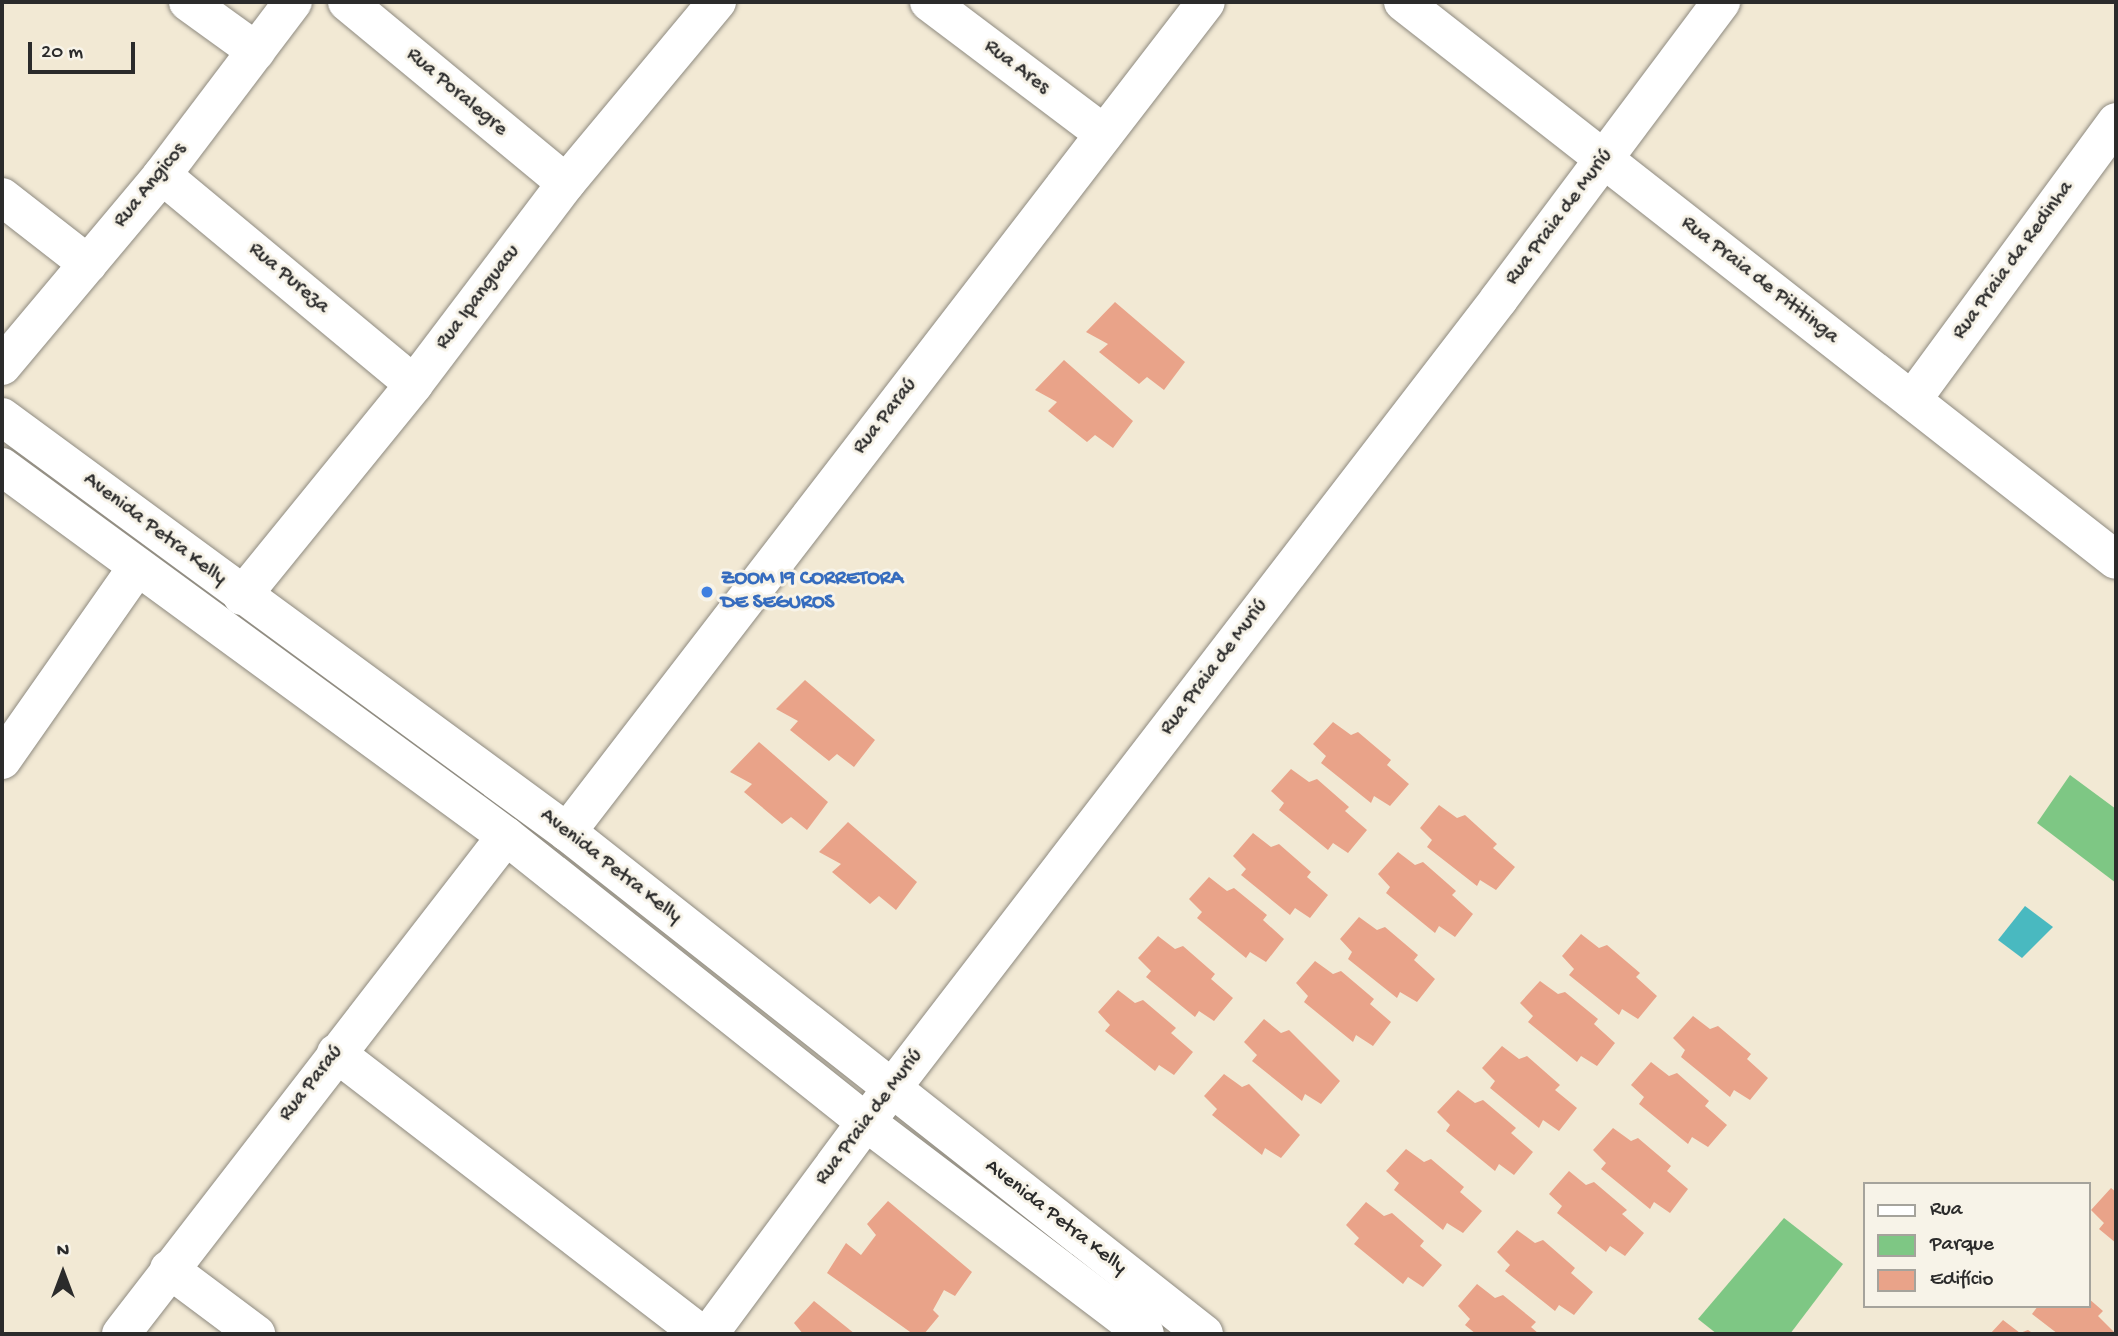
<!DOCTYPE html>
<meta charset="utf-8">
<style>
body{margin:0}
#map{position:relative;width:2118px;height:1336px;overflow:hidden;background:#f2e9d4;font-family:"Gochi Hand",sans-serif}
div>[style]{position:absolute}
.green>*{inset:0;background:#7ec784}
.water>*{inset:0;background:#49b9c0}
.building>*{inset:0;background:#e9a389}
.roads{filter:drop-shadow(0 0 2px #8e8a80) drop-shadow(0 0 2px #8e8a80)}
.minor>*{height:38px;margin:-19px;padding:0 19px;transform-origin:19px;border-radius:19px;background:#fff}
.dots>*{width:19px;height:19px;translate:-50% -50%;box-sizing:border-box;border:4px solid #f7f3e8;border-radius:50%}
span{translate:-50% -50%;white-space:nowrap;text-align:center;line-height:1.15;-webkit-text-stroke:6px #f7f3e8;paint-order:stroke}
.street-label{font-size:21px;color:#2b2b2b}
.shop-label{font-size:21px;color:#366cbe;font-weight:700}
.left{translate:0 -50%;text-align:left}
.frame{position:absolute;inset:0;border:4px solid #2b2b2b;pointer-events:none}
.legend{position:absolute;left:1863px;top:1182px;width:228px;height:126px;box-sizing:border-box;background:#f7f3e8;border:2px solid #a5a39c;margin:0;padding:9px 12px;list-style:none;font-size:21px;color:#2b2b2b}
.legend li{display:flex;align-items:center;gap:14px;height:35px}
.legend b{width:35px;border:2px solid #a5a39c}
.north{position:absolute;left:28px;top:1238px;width:70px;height:70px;-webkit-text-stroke:5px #f7f3e8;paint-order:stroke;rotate:0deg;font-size:19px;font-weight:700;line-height:28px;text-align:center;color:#2b2b2b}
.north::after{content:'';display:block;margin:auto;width:24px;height:32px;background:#2b2b2b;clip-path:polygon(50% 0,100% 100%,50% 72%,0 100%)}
.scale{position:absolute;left:28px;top:42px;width:107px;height:32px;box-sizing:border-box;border:4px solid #2b2b2b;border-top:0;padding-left:9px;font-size:21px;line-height:24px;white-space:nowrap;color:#2b2b2b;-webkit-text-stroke:5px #f7f3e8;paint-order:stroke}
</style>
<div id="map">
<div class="green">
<i style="clip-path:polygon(2070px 775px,2116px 809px,2116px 883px,2037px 823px)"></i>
<i style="clip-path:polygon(1784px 1218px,1843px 1264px,1790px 1334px,1717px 1334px,1698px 1319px)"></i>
</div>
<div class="water">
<i style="clip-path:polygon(2025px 906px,2053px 927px,2022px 958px,1998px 940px)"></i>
</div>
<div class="building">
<i style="clip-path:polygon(1115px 302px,1185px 362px,1164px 390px,1147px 377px,1139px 384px,1099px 352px,1108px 344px,1086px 332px)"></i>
<i style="clip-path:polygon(1064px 360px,1133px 421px,1113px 448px,1095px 435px,1087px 442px,1048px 411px,1057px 402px,1035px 390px)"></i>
<i style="clip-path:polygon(805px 680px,875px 740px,854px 767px,837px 754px,829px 761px,790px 730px,798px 721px,776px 709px)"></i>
<i style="clip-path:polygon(1333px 722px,1351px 735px,1358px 732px,1391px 760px,1387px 765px,1409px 784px,1390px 806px,1374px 796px,1371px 803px,1321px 763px,1326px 756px,1313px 744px)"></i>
<i style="clip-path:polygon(759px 742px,828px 802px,807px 830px,791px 817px,782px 824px,744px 792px,752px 784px,730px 772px)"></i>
<i style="clip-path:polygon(1291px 769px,1309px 782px,1317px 779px,1349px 807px,1345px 811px,1367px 830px,1348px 853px,1333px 843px,1328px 850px,1279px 810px,1284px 803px,1271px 791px)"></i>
<i style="clip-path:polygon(1439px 805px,1457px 818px,1465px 815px,1497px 844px,1493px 848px,1515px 867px,1496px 890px,1480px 880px,1477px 886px,1427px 847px,1432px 840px,1420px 828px)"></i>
<i style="clip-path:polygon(848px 822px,917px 882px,896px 910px,879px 896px,870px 904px,832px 872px,841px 864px,819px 852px)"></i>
<i style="clip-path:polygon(1253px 833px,1271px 847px,1279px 844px,1311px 872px,1307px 877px,1328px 895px,1310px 918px,1295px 908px,1290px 915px,1241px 875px,1246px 869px,1233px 856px)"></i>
<i style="clip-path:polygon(1398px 852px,1415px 865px,1423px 862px,1456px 891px,1452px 895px,1473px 914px,1455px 937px,1439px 926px,1435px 933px,1386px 893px,1390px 887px,1378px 874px)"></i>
<i style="clip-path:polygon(1209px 877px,1227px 891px,1234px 888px,1267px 915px,1263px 920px,1284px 939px,1266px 962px,1250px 952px,1246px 958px,1197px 918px,1202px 912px,1189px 899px)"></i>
<i style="clip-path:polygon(1359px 917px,1377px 930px,1385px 927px,1418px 955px,1414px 960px,1435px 979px,1417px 1002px,1400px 992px,1397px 998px,1348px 959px,1352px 952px,1340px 939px)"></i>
<i style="clip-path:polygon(1581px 934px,1599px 948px,1607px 945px,1640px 973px,1636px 977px,1657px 996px,1638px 1019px,1622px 1009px,1619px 1015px,1569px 975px,1574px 969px,1562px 956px)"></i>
<i style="clip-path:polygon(1158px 936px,1175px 949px,1183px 946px,1215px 974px,1211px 979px,1233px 998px,1214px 1021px,1199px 1011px,1195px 1017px,1146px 977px,1151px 971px,1138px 958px)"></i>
<i style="clip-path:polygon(1315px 961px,1333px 974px,1341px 971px,1374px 999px,1370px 1004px,1391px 1022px,1373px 1046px,1356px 1035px,1353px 1042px,1304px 1002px,1308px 996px,1296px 983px)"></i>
<i style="clip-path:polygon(1540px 981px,1558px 994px,1565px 992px,1598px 1019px,1594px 1024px,1615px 1043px,1597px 1066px,1581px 1056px,1577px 1062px,1528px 1022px,1533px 1016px,1520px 1003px)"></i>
<i style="clip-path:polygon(1118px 990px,1135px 1003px,1143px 1000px,1176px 1028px,1171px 1033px,1193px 1052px,1174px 1075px,1159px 1065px,1155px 1071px,1105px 1031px,1110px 1025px,1098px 1012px)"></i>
<i style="clip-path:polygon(1693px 1016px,1710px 1029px,1718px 1026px,1751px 1054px,1747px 1059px,1768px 1078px,1750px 1100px,1734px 1090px,1730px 1097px,1681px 1057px,1685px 1050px,1673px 1038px)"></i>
<i style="clip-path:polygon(1264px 1019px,1281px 1033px,1289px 1030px,1340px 1081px,1321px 1104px,1305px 1094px,1302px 1101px,1252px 1061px,1257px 1055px,1244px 1042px)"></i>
<i style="clip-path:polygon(1502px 1046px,1519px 1059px,1527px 1056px,1560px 1085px,1555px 1090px,1577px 1108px,1559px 1131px,1543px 1120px,1539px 1128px,1490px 1088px,1495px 1081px,1482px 1068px)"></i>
<i style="clip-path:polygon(1651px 1062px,1669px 1076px,1677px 1073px,1709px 1101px,1705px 1106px,1727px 1125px,1708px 1147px,1692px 1137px,1688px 1144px,1639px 1104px,1644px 1097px,1631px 1085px)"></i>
<i style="clip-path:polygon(1224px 1074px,1242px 1087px,1249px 1084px,1300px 1135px,1281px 1158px,1265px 1148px,1262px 1155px,1212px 1115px,1217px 1109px,1204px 1096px)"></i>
<i style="clip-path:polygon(1458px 1090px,1475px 1103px,1483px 1100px,1516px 1128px,1511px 1133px,1533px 1152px,1514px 1175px,1499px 1164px,1495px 1171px,1446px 1131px,1450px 1125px,1437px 1112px)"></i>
<i style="clip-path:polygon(1613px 1128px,1631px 1141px,1638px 1138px,1671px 1166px,1667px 1171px,1688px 1189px,1670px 1213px,1654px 1202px,1650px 1209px,1601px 1169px,1606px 1163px,1593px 1150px)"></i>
<i style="clip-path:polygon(1406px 1149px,1424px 1162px,1431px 1159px,1464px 1187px,1460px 1192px,1482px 1211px,1463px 1233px,1447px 1223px,1443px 1230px,1394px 1190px,1399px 1183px,1386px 1171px)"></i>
<i style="clip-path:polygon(1569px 1171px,1586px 1185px,1594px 1182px,1627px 1210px,1622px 1214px,1644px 1233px,1625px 1256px,1610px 1246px,1606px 1252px,1557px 1213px,1562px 1206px,1549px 1194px)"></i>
<i style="clip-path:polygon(2111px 1188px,2116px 1192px,2116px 1243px,2099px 1229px,2104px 1223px,2091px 1210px)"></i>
<i style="clip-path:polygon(888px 1201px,972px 1272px,955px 1296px,944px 1290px,933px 1310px,939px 1316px,924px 1334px,913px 1334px,827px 1273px,846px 1243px,861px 1255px,876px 1235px,867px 1224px)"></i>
<i style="clip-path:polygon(1366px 1202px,1384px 1216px,1392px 1213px,1424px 1241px,1420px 1246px,1442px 1265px,1423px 1287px,1408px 1277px,1403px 1284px,1354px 1244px,1359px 1238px,1346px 1225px)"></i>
<i style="clip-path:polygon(1517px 1230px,1535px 1243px,1543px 1240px,1575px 1268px,1571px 1273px,1593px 1292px,1574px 1315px,1559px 1305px,1555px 1311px,1505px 1271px,1510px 1265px,1497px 1252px)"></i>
<i style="clip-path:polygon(1477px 1284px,1495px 1298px,1503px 1295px,1536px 1322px,1531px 1327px,1539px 1334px,1476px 1334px,1465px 1325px,1470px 1319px,1458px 1306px)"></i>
<i style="clip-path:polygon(2088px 1298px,2103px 1311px,2098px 1316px,2116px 1334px,2058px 1334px,2032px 1314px,2038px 1306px,2088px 1306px)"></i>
<i style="clip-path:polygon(814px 1301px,855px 1334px,803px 1334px,794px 1323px)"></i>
<i style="clip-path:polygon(2003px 1320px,2020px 1333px,2028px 1330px,2034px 1334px,1990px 1334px)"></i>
</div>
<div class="roads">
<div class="minor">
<i style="left:188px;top:2px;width:84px;rotate:35.8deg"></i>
<i style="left:347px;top:2px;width:284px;rotate:39.6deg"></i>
<i style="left:929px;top:2px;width:219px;rotate:37deg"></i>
<i style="left:1403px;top:2px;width:905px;rotate:38.05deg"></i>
<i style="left:162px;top:175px;width:327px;rotate:39.7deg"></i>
<i style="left:2px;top:197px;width:109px;rotate:37.9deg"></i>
<i style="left:2px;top:366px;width:249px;rotate:-50deg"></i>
<i style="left:162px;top:175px;width:217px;rotate:-52.9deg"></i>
<i style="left:1912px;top:400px;width:345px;rotate:-53.7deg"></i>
<i style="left:2px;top:417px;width:701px;rotate:36.3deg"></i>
<i style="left:567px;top:832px;width:811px;rotate:38.24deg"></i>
<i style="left:2px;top:467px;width:625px;rotate:36.21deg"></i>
<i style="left:506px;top:836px;width:460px;rotate:38.5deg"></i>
<i style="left:866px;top:1122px;width:350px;rotate:37.2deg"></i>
<i style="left:242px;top:596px;width:273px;rotate:-50.9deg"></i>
<i style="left:414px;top:384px;width:252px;rotate:-52.9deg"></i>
<i style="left:566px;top:183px;width:236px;rotate:-50.2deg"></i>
<i style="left:2px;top:760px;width:236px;rotate:-55deg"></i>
<i style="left:567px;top:832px;width:1047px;rotate:-52.41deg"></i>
<i style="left:336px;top:1053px;width:461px;rotate:37.6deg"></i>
<i style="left:169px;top:1269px;width:109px;rotate:36.8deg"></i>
<i style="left:121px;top:1334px;width:629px;rotate:-52.29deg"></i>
<i style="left:709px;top:1334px;width:264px;rotate:-53.5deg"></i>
<i style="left:866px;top:1122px;width:1038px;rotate:-52.43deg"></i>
<i style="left:1499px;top:299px;width:371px;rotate:-53.2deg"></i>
</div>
</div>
<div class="dots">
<i style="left:707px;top:592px;background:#3f7fe0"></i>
</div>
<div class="street-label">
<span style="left:1016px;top:68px;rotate:37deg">Rua Ares</span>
<span style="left:456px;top:93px;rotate:40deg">Rua Poralegre</span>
<span style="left:151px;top:186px;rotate:-51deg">Rua Angicos</span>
<span style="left:1560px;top:218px;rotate:-53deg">Rua Praia de Muriú</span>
<span style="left:2014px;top:261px;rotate:-54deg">Rua Praia da Redinha</span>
<span style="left:288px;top:279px;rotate:40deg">Rua Pureza</span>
<span style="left:1759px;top:281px;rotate:38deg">Rua Praia de Pititinga</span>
<span style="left:479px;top:298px;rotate:-53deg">Rua Ipanguacu</span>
<span style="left:886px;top:417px;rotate:-52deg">Rua Paraú</span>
<span style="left:154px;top:530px;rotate:37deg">Avenida Petra Kelly</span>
<span style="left:1215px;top:668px;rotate:-53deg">Rua Praia de Muriú</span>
<span style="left:610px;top:867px;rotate:38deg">Avenida Petra Kelly</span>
<span style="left:312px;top:1084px;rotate:-52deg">Rua Paraú</span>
<span style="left:870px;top:1118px;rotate:-53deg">Rua Praia de Muriú</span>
<span style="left:1055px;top:1218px;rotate:38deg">Avenida Petra Kelly</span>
</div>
<div class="shop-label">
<span class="left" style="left:721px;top:592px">ZOOM I9 CORRETORA<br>DE SEGUROS</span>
</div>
<div class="frame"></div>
<ul class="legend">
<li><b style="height:9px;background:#fff"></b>Rua</li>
<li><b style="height:19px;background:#7ec784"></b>Parque</li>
<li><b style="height:19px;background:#e9a389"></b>Edifício</li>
</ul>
<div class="north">N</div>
<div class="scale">20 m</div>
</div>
